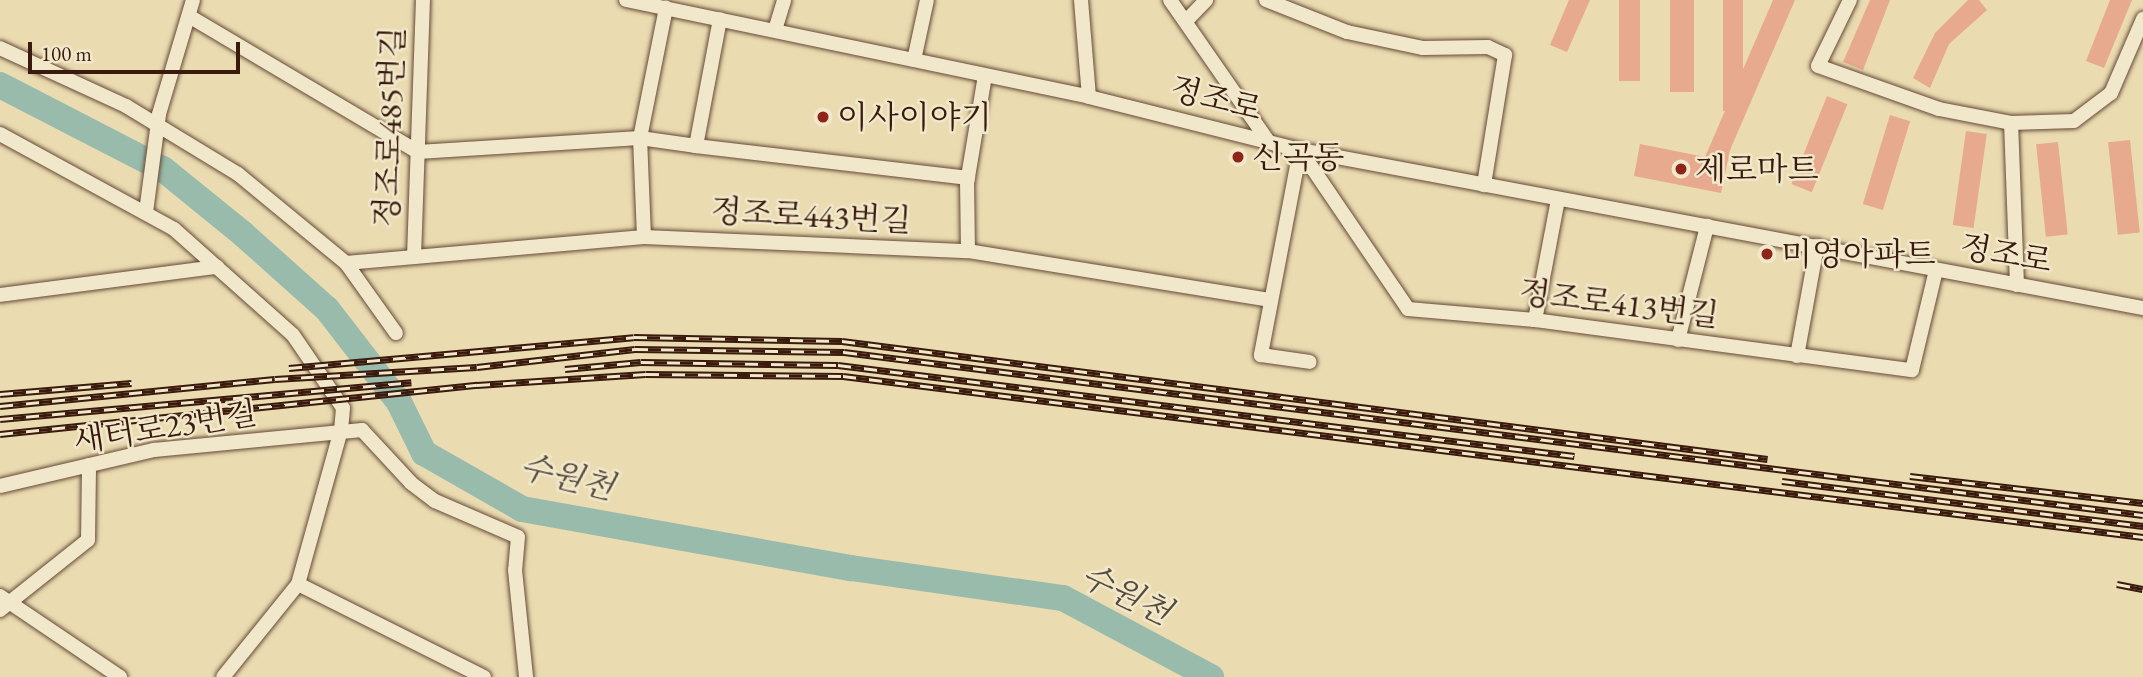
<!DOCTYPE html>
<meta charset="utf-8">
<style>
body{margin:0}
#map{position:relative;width:2143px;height:677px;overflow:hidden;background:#eadbb1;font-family:"EB Garamond","Noto Serif KR",serif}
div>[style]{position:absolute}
.river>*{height:26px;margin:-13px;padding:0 13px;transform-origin:13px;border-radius:13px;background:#98bbac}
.building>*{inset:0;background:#e7aa8f;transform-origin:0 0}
.roads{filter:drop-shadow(0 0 2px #654a35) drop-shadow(0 0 2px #654a35)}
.minor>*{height:14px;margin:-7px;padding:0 7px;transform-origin:7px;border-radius:7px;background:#f1e8cc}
.rail>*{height:7px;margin-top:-3.5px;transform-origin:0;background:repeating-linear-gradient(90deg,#f1e8cc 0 13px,#391a0c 0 26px);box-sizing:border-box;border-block:2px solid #391a0c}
.dots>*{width:19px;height:19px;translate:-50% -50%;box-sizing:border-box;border:4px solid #f1e8cc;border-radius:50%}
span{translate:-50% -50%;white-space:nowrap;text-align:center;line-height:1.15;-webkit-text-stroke:5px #f1e8cc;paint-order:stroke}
.street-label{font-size:32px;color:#391a0c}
.poi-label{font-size:32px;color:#391a0c}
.left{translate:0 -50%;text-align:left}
.water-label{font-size:33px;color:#564a3c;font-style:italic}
.scale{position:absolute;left:28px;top:42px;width:212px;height:32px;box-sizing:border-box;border:4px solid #391a0c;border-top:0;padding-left:9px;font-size:21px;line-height:24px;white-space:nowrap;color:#391a0c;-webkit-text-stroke:5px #f1e8cc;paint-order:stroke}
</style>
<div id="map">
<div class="river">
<i style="left:0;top:85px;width:183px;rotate:27.3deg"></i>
<i style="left:163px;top:169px;width:103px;rotate:39.1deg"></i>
<i style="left:243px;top:234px;width:113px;rotate:41.8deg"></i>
<i style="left:327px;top:309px;width:118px;rotate:52.3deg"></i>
<i style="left:399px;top:402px;width:57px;rotate:63.9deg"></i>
<i style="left:424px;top:453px;width:113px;rotate:29.7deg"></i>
<i style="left:522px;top:509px;width:334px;rotate:10.2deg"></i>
<i style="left:851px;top:568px;width:214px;rotate:8.1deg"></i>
<i style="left:1063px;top:598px;width:168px;rotate:28.1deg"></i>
</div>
<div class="building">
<i style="clip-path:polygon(1569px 0,1590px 0,1567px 52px,1550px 45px)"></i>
<i style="left:1619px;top:0;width:21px;height:81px"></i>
<i style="left:1670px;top:0;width:24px;height:92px"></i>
<i style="left:1723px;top:0;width:20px;height:111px"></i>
<i style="clip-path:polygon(1773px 0,1795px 0,1730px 150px,1721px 193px,1634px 176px,1640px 144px,1705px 157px)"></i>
<i style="clip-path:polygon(1870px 0,1890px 0,1863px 70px,1843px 62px)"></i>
<i style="clip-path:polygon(1968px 0,1979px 0,1987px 10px,1949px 44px,1930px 88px,1913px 78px,1935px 33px)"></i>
<i style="clip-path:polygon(2110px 0,2132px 0,2104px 68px,2086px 61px)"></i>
<i style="left:1827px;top:96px;width:22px;height:95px;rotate:22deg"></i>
<i style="left:1890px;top:115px;width:21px;height:93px;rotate:17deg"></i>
<i style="left:1966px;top:131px;width:21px;height:95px;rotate:8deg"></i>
<i style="left:2130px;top:140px;width:93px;height:22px;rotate:84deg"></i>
<i style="left:2058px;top:142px;width:93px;height:22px;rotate:84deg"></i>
</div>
<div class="roads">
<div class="minor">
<i style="left:626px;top:0;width:473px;rotate:11.8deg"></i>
<i style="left:1089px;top:97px;width:218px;rotate:14.1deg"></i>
<i style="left:1300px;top:150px;width:858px;rotate:10.62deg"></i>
<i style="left:1081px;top:0;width:97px;rotate:85.3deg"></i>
<i style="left:1170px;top:0;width:172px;rotate:55.2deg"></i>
<i style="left:1266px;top:0;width:87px;rotate:21.6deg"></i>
<i style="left:1347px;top:32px;width:78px;rotate:11.9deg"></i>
<i style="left:1423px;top:48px;width:65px;rotate:-0.9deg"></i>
<i style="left:1488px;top:47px;width:19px;rotate:25deg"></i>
<i style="left:1505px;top:55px;width:132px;rotate:99.2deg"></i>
<i style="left:1850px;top:0;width:73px;rotate:115.9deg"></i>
<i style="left:1818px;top:66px;width:128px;rotate:19.6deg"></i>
<i style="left:1939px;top:109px;width:73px;rotate:11deg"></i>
<i style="left:189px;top:16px;width:266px;rotate:30.7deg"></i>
<i style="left:418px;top:152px;width:222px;rotate:-3.6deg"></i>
<i style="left:640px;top:138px;width:57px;rotate:8.1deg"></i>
<i style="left:696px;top:146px;width:129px;rotate:-79.3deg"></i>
<i style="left:1186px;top:21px;width:29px;rotate:-46deg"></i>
<i style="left:775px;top:30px;width:31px;rotate:-73deg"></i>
<i style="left:0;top:48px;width:139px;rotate:24.7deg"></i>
<i style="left:126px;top:106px;width:131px;rotate:31.3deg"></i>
<i style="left:238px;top:174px;width:140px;rotate:39.5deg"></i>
<i style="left:346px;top:263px;width:86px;rotate:54.5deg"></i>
<i style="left:914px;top:60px;width:61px;rotate:-77.8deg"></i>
<i style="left:0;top:134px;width:198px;rotate:28.6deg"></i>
<i style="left:174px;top:229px;width:159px;rotate:41.7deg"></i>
<i style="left:293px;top:335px;width:88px;rotate:55.6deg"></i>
<i style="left:343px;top:408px;width:22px;rotate:95deg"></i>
<i style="left:341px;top:430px;width:160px;rotate:105.6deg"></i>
<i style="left:298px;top:584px;width:119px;rotate:128.9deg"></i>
<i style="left:696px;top:146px;width:274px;rotate:6.7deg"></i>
<i style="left:1300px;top:150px;width:192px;rotate:55.8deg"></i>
<i style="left:1408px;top:309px;width:127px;rotate:5deg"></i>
<i style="left:1535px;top:320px;width:380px;rotate:7.6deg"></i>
<i style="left:1912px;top:370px;width:103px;rotate:-76.5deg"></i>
<i style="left:1300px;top:150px;width:209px;rotate:100.8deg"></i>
<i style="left:1261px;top:355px;width:49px;rotate:8.1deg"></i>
<i style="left:146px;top:212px;width:99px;rotate:-82.4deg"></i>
<i style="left:159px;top:114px;width:119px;rotate:-73.4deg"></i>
<i style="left:644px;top:237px;width:99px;rotate:-92.3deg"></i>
<i style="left:640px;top:138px;width:133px;rotate:-78.7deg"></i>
<i style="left:968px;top:251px;width:68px;rotate:-90.8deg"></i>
<i style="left:967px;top:183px;width:109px;rotate:-80.5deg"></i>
<i style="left:414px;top:257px;width:257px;rotate:-88deg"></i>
<i style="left:346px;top:263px;width:299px;rotate:-5deg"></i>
<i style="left:644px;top:237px;width:324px;rotate:2.5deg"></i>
<i style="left:968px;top:251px;width:306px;rotate:9.2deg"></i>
<i style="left:2017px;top:285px;width:162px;rotate:-92.1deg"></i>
<i style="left:2011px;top:123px;width:63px;rotate:-1.8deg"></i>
<i style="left:2074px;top:121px;width:46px;rotate:-37.1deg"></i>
<i style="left:2111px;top:93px;width:81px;rotate:-66.6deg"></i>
<i style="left:0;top:295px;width:219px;rotate:-7.4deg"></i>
<i style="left:1535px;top:320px;width:123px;rotate:-79.2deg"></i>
<i style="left:1678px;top:340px;width:118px;rotate:-75.7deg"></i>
<i style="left:1797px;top:356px;width:112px;rotate:-79.7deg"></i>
<i style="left:0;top:486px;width:158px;rotate:-13.2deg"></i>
<i style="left:154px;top:450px;width:209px;rotate:-5.5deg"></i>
<i style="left:362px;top:430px;width:72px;rotate:47.2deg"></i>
<i style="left:411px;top:483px;width:30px;rotate:37deg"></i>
<i style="left:435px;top:501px;width:90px;rotate:23.4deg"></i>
<i style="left:518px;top:537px;width:33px;rotate:95deg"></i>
<i style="left:515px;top:570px;width:108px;rotate:84.1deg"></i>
<i style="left:298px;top:584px;width:208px;rotate:26.6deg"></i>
<i style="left:0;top:596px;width:145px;rotate:34deg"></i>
<i style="left:0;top:610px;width:112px;rotate:-38.5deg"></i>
<i style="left:88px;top:540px;width:75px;rotate:-89.2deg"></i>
</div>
</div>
<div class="rail">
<i style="left:289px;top:368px;width:346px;rotate:-5.1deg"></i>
<i style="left:634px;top:337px;width:208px;rotate:1.1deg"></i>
<i style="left:842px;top:341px;width:933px;rotate:7.26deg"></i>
<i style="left:565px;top:369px;width:76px;rotate:-5.3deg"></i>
<i style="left:641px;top:362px;width:197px;rotate:0.9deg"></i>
<i style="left:838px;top:365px;width:742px;rotate:7.05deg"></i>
<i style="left:0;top:394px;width:132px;rotate:-4.8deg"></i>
<i style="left:0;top:406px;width:276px;rotate:-5.6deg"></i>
<i style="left:275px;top:379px;width:202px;rotate:-3.4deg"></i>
<i style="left:477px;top:367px;width:159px;rotate:-6.5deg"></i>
<i style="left:635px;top:349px;width:209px;rotate:0.8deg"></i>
<i style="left:844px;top:352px;width:1309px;rotate:7.15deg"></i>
<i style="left:0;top:419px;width:413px;rotate:-5.1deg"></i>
<i style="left:0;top:434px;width:480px;rotate:-5.9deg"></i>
<i style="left:477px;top:385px;width:169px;rotate:-3.7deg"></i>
<i style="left:646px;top:374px;width:197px;rotate:0.6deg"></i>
<i style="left:843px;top:376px;width:1310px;rotate:7.06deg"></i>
<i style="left:1910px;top:476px;width:235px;rotate:6.6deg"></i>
<i style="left:1782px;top:481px;width:364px;rotate:7.1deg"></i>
<i style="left:2117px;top:584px;width:26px;rotate:11deg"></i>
</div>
<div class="dots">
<i style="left:823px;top:117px;background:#8f2418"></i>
<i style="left:1238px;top:157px;background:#8f2418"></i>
<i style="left:1681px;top:169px;background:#8f2418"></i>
<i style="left:1767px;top:254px;background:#8f2418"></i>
</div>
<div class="street-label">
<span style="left:1216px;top:99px;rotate:14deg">정조로</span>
<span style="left:390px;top:127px;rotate:-88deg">정조로485번길</span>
<span style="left:811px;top:216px;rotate:3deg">정조로443번길</span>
<span style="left:2006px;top:254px;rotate:10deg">정조로</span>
<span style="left:1619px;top:304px;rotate:7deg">정조로413번길</span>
<span style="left:165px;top:427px;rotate:-9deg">새터로23번길</span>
</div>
<div class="poi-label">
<span class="left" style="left:837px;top:117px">이사이야기</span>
<span class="left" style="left:1252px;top:157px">신곡동</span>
<span class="left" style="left:1695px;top:169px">제로마트</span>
<span class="left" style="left:1781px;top:254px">미영아파트</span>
</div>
<div class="water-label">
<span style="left:567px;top:477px;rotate:14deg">수원천</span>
<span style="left:1126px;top:594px;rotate:26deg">수원천</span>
</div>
<div class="scale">100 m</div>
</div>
